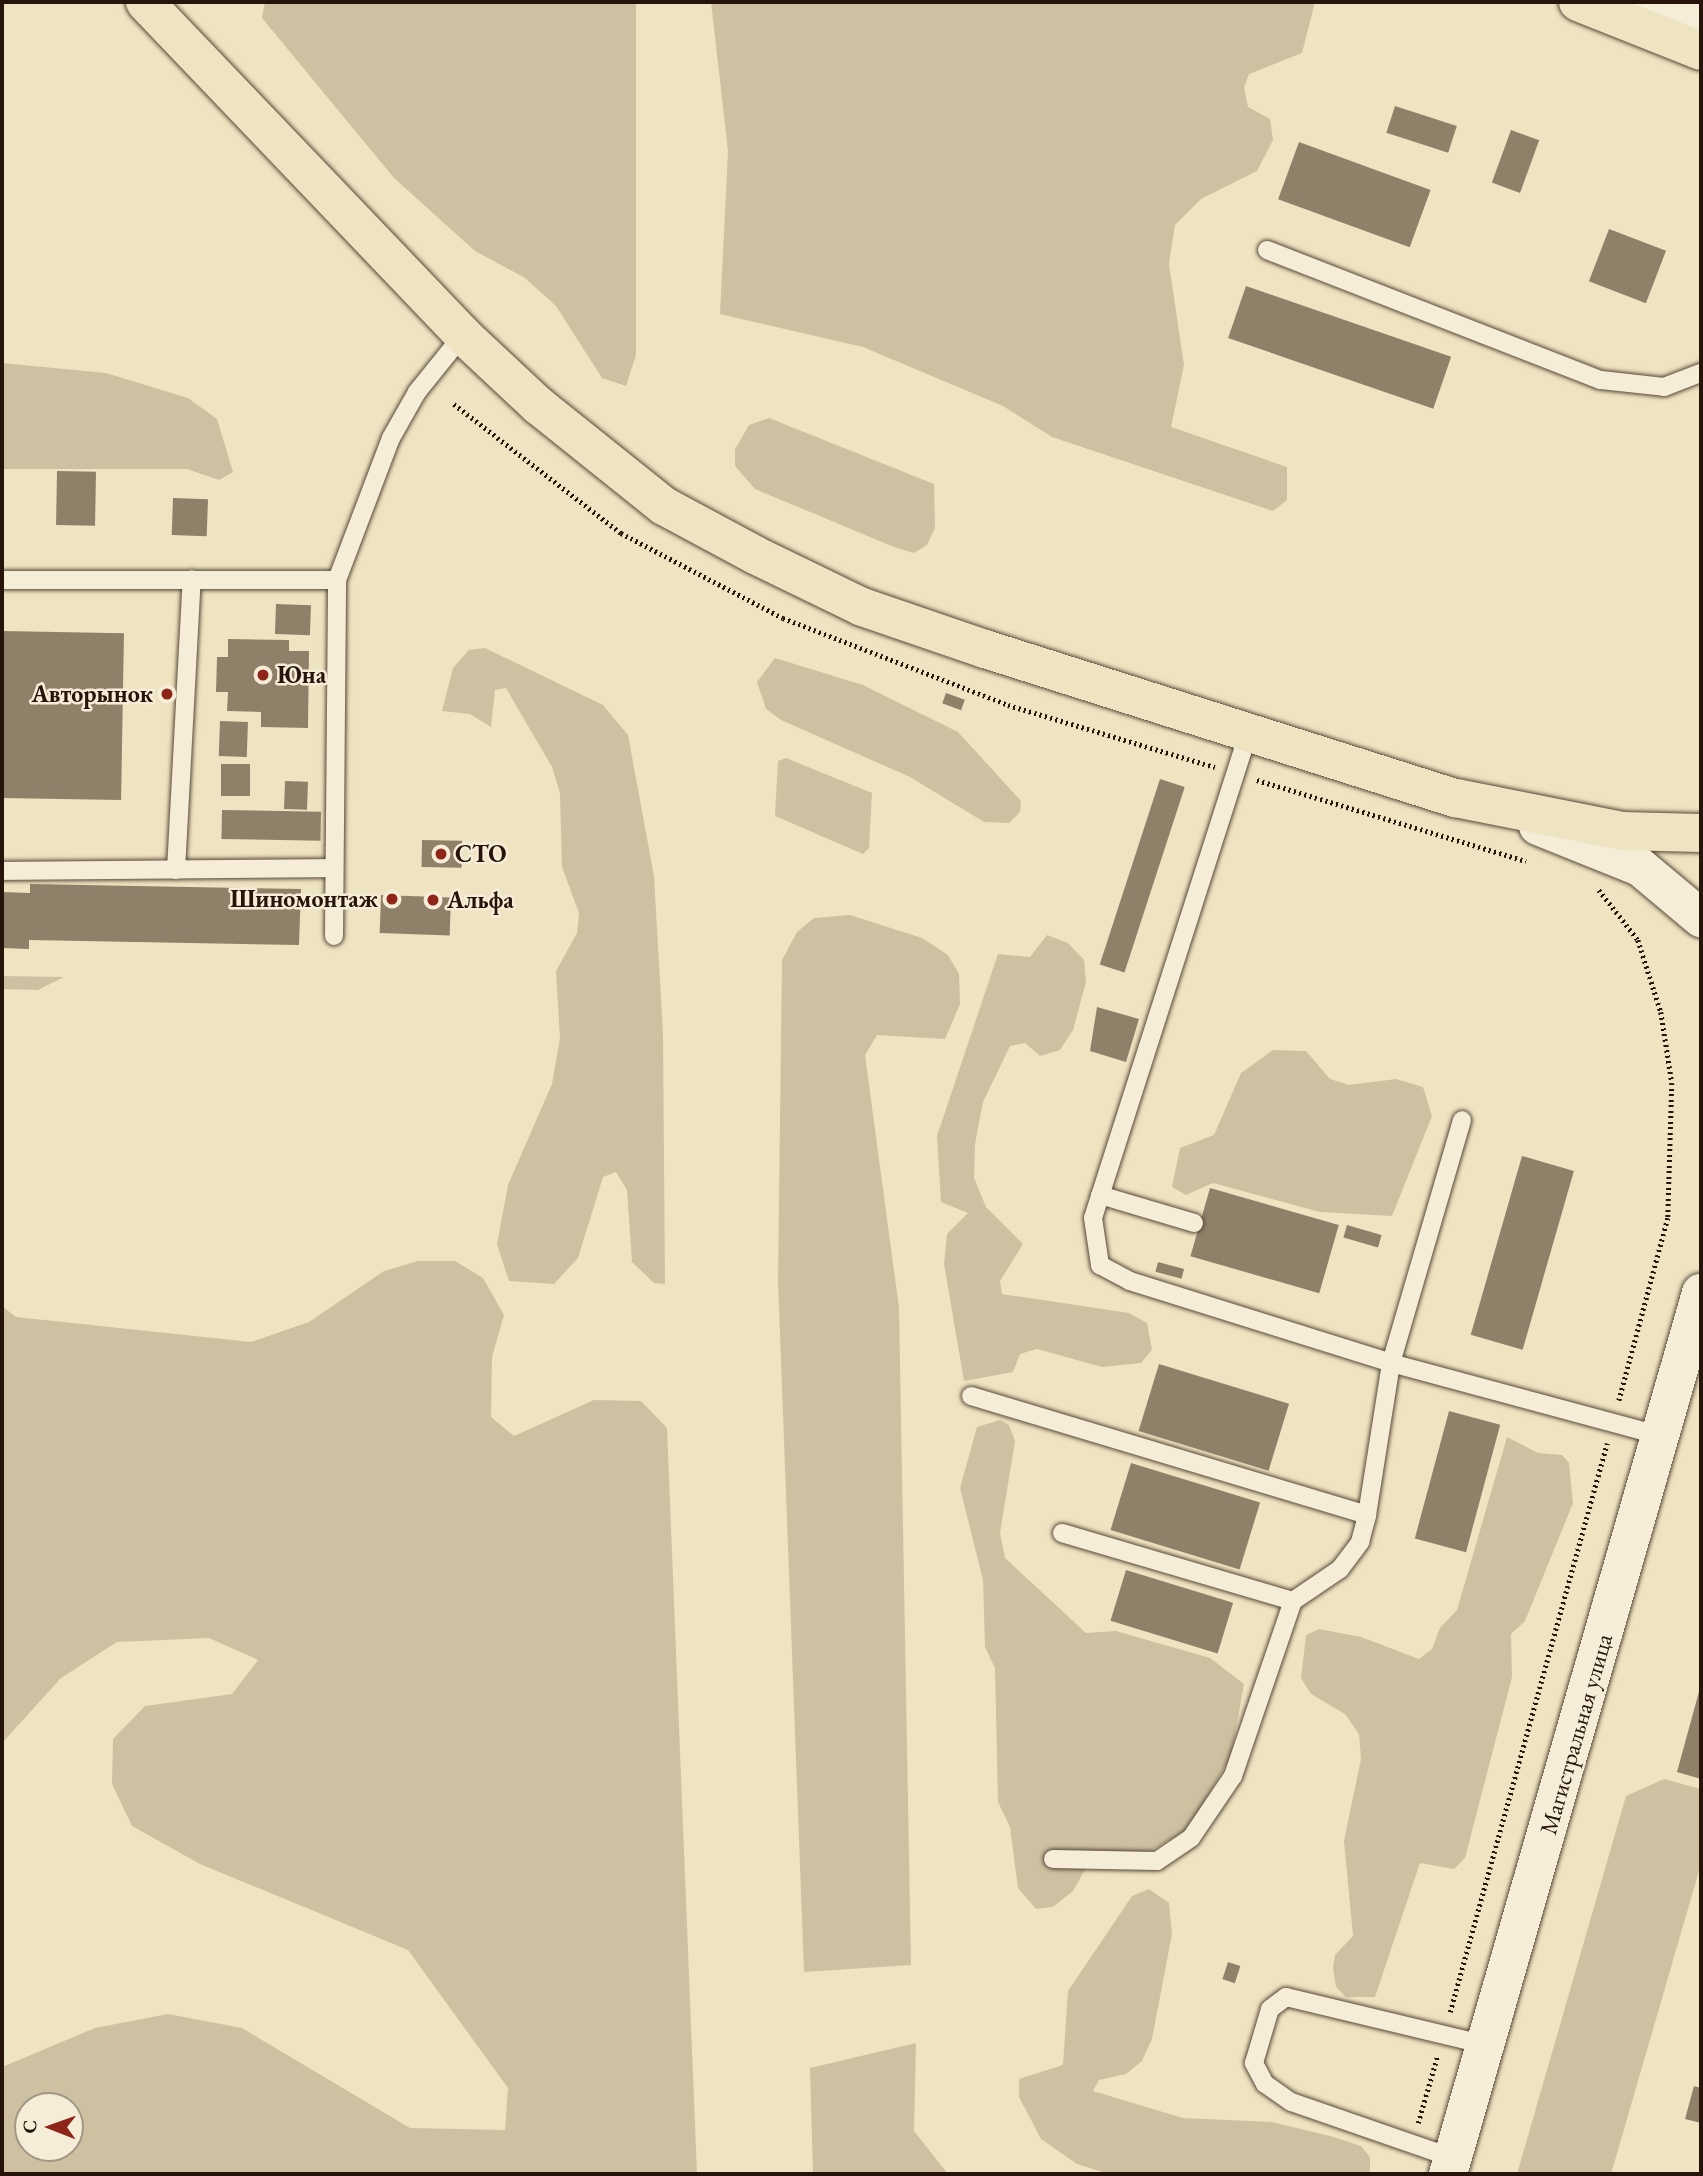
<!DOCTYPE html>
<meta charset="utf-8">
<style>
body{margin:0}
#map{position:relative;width:1703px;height:2176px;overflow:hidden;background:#efe4c1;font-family:"EB Garamond",serif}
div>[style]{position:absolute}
.green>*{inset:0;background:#cdc1a2}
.building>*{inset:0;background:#8f8069;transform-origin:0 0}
.path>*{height:4.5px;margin-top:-2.25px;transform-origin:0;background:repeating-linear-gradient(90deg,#26140a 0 2px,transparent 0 5.5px)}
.roads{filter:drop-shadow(0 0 2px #584838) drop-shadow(0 0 2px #584838)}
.lane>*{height:18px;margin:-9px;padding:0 9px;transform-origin:9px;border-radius:9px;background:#f5edd7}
.secondary>*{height:38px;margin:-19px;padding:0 19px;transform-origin:19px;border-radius:19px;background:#f5edd7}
.primary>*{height:38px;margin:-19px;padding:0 19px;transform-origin:19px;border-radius:19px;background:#efe4c1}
.dots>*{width:19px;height:19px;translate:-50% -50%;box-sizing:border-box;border:4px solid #f5edd7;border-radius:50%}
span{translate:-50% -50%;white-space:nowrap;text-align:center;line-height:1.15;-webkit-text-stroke:5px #f5edd7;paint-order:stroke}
.poi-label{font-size:24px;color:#26140a;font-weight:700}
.left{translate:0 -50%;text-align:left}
.right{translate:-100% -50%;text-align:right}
.street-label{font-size:24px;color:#26140a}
.frame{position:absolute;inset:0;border:4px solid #26140a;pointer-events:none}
.north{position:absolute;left:14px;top:2092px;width:70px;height:70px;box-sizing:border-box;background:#f5edd7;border:2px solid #a29685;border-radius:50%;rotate:271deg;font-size:19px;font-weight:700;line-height:28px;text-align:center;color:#26140a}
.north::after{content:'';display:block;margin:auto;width:24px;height:32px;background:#8f2418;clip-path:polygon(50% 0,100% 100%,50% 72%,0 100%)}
</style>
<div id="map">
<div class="green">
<i style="clip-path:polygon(265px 2px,636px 2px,636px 355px,626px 386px,602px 378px,556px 306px,525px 278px,475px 251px,394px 178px,262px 18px)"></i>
<i style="clip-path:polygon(711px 2px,1315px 2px,1302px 53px,1249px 74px,1244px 87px,1248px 107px,1270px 119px,1273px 140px,1257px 171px,1201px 199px,1175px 225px,1169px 264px,1184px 365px,1171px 427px,1287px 467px,1287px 500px,1273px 511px,1052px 437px,1003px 406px,863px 347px,720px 314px,728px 151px)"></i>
<i style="clip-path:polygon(2px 363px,106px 373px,188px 398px,217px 419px,233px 472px,219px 480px,187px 469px,2px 469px)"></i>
<i style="clip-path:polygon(769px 418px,934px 484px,935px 528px,927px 545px,914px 553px,894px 547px,755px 489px,735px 466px,735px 449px,749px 425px)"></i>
<i style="clip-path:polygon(485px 648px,603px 705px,628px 735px,654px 876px,663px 1034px,665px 1284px,654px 1283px,632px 1262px,627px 1190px,616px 1172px,603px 1177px,578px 1258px,554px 1284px,509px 1281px,497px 1244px,508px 1185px,552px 1084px,560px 1038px,556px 971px,577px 933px,579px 913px,562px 867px,560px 793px,552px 767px,506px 688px,495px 690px,491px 727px,470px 714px,442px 711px,453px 668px,469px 650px)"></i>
<i style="clip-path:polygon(775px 658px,863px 685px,958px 732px,1021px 801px,1020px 812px,1009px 823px,984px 822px,910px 777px,781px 720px,766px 709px,757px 682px)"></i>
<i style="clip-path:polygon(786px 758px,872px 793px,869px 848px,863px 854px,775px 816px,778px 761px)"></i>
<i style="clip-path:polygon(850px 915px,922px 938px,948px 955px,959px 974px,960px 1004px,945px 1039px,877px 1035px,865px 1055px,899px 1308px,911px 1965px,804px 1972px,778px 1281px,782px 960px,797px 932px,814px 918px)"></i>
<i style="clip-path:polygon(1047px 935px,1068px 943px,1084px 960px,1086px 982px,1073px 1030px,1060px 1050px,1040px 1056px,1025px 1043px,1010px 1046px,983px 1102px,975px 1144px,974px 1178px,986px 1207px,1023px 1244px,1000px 1281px,1002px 1294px,1129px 1313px,1147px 1323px,1152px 1350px,1141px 1363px,1102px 1367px,1037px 1349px,1020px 1354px,1013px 1372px,964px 1381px,944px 1264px,947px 1234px,968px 1213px,941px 1202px,937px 1136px,998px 954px,1030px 957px)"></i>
<i style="clip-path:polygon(2px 976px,64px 977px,38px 990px,2px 989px)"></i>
<i style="clip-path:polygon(1273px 1050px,1306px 1051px,1330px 1079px,1349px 1085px,1396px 1079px,1423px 1087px,1432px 1116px,1392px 1216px,1320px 1212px,1213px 1183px,1186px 1195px,1172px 1187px,1180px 1148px,1214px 1135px,1241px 1073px)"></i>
<i style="clip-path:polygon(evenodd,418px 1261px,455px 1261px,483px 1278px,504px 1315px,492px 1357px,491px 1417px,514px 1436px,594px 1400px,641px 1401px,667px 1428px,697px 2174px,2px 2174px,2px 2067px,95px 2028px,168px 2014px,242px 2028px,410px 2128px,505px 2130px,508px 2088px,408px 1950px,200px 1864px,132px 1826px,112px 1784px,113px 1739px,145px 1706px,232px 1694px,258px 1660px,209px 1638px,117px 1642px,61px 1678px,2px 1743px,2px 1306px,16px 1317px,251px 1342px,309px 1322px,384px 1271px,418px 1261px,28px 2106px,70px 2106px,70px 2148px,28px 2148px,28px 2106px)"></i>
<i style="clip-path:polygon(1000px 1420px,1009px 1425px,1015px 1441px,1000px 1533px,1005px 1558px,1086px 1633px,1116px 1631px,1210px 1658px,1244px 1684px,1231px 1756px,1188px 1829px,1144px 1854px,1094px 1854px,1073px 1891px,1053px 1907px,1036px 1909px,1018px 1888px,1010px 1827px,998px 1802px,995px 1668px,985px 1647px,983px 1580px,960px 1488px,977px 1427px)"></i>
<i style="clip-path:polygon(1507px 1437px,1538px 1453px,1562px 1455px,1569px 1463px,1573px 1503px,1525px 1621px,1511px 1634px,1512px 1677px,1465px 1858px,1454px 1869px,1420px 1863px,1375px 1997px,1346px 1997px,1336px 1987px,1333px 1968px,1335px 1955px,1353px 1936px,1344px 1841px,1361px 1759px,1359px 1734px,1345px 1714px,1311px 1694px,1301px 1678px,1306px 1635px,1319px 1629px,1361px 1637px,1419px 1659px,1432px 1649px,1440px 1628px,1457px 1610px)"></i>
<i style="clip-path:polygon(1664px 1779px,1701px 1789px,1701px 1864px,1611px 2174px,1517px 2174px,1626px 1796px)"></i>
<i style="clip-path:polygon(1149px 1889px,1169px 1903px,1172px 1934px,1152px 2039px,1142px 2061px,1126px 2074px,1099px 2080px,1093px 2091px,1183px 2118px,1272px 2122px,1334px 2137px,1361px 2146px,1370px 2157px,1370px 2174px,1108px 2174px,1077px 2164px,1041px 2139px,1019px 2097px,1019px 2079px,1063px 2065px,1068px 1991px,1132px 1896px)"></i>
<i style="clip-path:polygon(916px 2043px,914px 2131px,948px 2174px,813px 2174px,810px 2068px)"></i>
</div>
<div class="building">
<i style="left:1395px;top:106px;width:65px;height:28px;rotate:18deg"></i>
<i style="left:1511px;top:130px;width:30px;height:56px;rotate:20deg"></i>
<i style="left:1299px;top:142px;width:140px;height:61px;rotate:20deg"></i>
<i style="left:1609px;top:229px;width:61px;height:56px;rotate:21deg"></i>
<i style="left:1246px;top:286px;width:217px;height:55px;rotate:19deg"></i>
<i style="left:57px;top:471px;width:39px;height:54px;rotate:1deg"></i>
<i style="left:173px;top:498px;width:35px;height:37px;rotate:2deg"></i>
<i style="left:276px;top:604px;width:35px;height:30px;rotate:2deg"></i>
<i style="left:2px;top:631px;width:122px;height:167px;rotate:1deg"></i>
<i style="clip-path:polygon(228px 639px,289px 640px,289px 651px,309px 651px,308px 728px,261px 727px,261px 712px,227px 711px,228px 692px,216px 692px,217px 657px,228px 657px)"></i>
<i style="left:946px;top:693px;width:20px;height:11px;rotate:20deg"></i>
<i style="left:220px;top:721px;width:28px;height:35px;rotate:2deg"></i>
<i style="left:221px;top:764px;width:29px;height:32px"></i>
<i style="left:1160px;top:779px;width:26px;height:195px;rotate:18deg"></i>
<i style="left:285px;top:781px;width:23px;height:28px;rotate:2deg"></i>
<i style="left:222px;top:810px;width:99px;height:29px;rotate:1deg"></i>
<i style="left:422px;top:840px;width:40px;height:27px;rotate:1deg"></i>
<i style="clip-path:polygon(30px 884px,301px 889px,299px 945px,29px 940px,29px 949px,2px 948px,2px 892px,30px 893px)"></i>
<i style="left:381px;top:895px;width:70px;height:38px;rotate:2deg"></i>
<i style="clip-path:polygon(1097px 1007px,1139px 1019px,1126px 1062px,1090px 1051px)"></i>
<i style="left:1522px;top:1156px;width:54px;height:186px;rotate:16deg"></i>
<i style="left:1210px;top:1188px;width:134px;height:71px;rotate:16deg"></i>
<i style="left:1347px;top:1225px;width:36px;height:13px;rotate:16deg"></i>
<i style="left:1158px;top:1262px;width:27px;height:10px;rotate:15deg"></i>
<i style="left:1159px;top:1364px;width:136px;height:70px;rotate:17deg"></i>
<i style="left:1449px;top:1411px;width:53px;height:132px;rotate:15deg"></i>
<i style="left:1131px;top:1463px;width:135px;height:70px;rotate:17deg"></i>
<i style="left:1126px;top:1570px;width:112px;height:53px;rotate:17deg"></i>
<i style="clip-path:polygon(1700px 1688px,1701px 1688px,1701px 1779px,1677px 1772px)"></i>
<i style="left:1228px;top:1962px;width:13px;height:18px;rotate:18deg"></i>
<i style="clip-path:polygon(1694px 2086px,1701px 2088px,1701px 2123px,1685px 2119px)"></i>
</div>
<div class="path">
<i style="left:454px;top:404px;width:211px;rotate:37.7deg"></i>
<i style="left:621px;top:533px;width:183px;rotate:27.7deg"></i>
<i style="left:783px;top:618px;width:241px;rotate:21.1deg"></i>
<i style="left:1008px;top:705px;width:216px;rotate:16.7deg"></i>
<i style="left:1257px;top:780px;width:281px;rotate:16.8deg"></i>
<i style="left:1599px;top:890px;width:63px;rotate:52deg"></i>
<i style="left:1638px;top:940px;width:76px;rotate:72.3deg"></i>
<i style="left:1661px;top:1012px;width:72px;rotate:81.2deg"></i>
<i style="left:1672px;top:1083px;width:135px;rotate:91.7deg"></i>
<i style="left:1668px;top:1218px;width:189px;rotate:105deg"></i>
<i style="left:1450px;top:2012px;width:590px;rotate:-74.57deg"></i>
<i style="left:1418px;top:2123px;width:69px;rotate:-73.9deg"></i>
</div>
<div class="roads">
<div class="lane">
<i style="left:1267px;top:250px;width:358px;rotate:21.3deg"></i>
<i style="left:1601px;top:380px;width:63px;rotate:6.3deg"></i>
<i style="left:1664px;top:387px;width:40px;rotate:-21deg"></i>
<i style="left:2px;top:580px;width:335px"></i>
<i style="left:1248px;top:734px;width:508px;rotate:107.76deg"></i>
<i style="left:1093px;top:1218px;width:48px;rotate:81.5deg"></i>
<i style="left:1100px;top:1265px;width:34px;rotate:28deg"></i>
<i style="left:1130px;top:1281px;width:274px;rotate:17.4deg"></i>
<i style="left:1391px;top:1363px;width:281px;rotate:15.1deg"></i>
<i style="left:176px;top:870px;width:291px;rotate:-86.9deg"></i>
<i style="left:2px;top:871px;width:332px;rotate:-0.5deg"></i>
<i style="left:334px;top:936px;width:356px;rotate:-89.5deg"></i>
<i style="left:337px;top:580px;width:152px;rotate:-69.2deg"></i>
<i style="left:391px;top:438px;width:53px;rotate:-60.5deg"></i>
<i style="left:417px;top:392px;width:73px;rotate:-51.1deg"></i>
<i style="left:1100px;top:1195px;width:98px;rotate:16.6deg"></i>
<i style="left:971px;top:1396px;width:413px;rotate:16.7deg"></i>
<i style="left:1062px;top:1533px;width:241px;rotate:16.4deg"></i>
<i style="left:1293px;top:1601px;width:57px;rotate:-34.2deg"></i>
<i style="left:1340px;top:1569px;width:34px;rotate:-53deg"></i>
<i style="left:1360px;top:1542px;width:28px;rotate:-75deg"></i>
<i style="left:1367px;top:1515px;width:154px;rotate:-81deg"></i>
<i style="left:1391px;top:1363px;width:253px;rotate:-73.7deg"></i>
<i style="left:1053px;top:1859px;width:104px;rotate:1.1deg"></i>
<i style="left:1157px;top:1861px;width:41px;rotate:-34.1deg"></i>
<i style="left:1191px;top:1838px;width:75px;rotate:-55.9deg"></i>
<i style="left:1233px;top:1776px;width:185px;rotate:-71.1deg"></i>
<i style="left:1453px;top:2158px;width:171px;rotate:-160.9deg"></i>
<i style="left:1291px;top:2102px;width:32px;rotate:-145deg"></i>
<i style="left:1265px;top:2084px;width:24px;rotate:-118deg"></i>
<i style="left:1254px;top:2063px;width:56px;rotate:-73.5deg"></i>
<i style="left:1270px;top:2009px;width:20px;rotate:-37deg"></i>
<i style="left:1286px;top:1997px;width:206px;rotate:13.5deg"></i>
</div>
<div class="secondary">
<i style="left:1634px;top:2px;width:68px;rotate:7.7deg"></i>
<i style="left:1538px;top:826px;width:110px;rotate:21.9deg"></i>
<i style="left:1640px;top:867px;width:80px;rotate:39.9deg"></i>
<i style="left:1448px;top:2174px;width:917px;rotate:-73.98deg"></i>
</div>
<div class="primary">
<i style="left:145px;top:2px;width:460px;rotate:46.3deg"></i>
<i style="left:463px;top:335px;width:104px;rotate:43.1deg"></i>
<i style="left:539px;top:406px;width:160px;rotate:38.7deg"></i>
<i style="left:664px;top:506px;width:103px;rotate:28.3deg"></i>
<i style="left:755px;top:555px;width:119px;rotate:25.9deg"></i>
<i style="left:862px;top:607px;width:130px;rotate:18.9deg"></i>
<i style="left:985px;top:649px;width:494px;rotate:17.6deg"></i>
<i style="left:1456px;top:798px;width:169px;rotate:11.2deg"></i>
<i style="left:1622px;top:831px;width:79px;rotate:1.5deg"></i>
<i style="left:1578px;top:2px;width:132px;rotate:21.7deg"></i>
</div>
</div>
<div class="dots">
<i style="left:263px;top:675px;background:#8f2418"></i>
<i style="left:167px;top:694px;background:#8f2418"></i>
<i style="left:441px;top:854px;background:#8f2418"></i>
<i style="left:392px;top:899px;background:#8f2418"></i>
<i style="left:433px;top:900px;background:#8f2418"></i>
</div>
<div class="poi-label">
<span class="left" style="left:277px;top:675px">Юна</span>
<span class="right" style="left:153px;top:694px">Авторынок</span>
<span class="left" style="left:455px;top:854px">СТО</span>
<span class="right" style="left:378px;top:899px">Шиномонтаж</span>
<span class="left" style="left:447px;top:900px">Альфа</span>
</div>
<div class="street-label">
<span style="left:1576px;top:1734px;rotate:-74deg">Магистральная улица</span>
</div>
<div class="frame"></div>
<div class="north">С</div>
</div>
